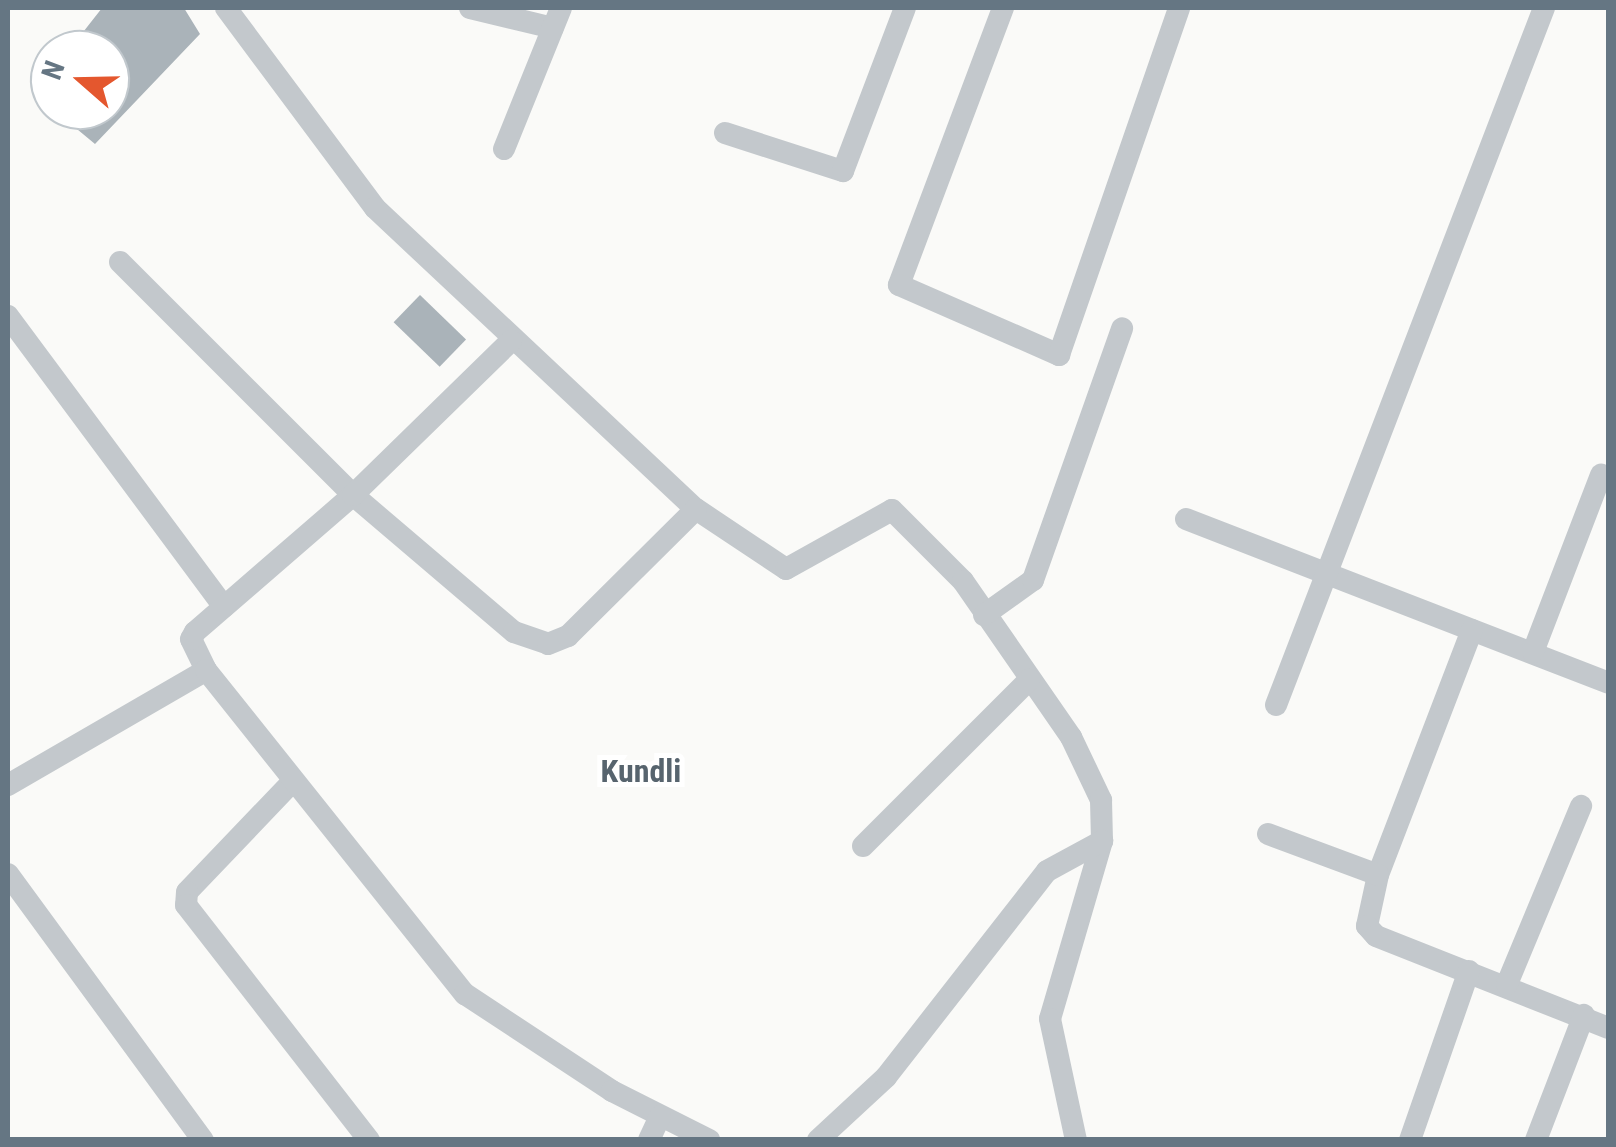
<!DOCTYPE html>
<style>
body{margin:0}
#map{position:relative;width:1616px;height:1147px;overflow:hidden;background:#fafaf8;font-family:"Roboto Condensed",sans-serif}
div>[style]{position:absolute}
.building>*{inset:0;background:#aab3b9;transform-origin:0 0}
.minor>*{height:22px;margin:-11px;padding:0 11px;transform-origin:11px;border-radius:11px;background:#c3c8cc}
span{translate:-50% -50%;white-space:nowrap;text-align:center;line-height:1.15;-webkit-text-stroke:10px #fff;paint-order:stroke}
.quarter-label{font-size:32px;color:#57646e;font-weight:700}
.frame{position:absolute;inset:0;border:10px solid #657683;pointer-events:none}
.north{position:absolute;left:30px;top:30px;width:100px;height:100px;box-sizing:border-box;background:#fff;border:2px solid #c1c8cd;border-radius:50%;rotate:290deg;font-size:28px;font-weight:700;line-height:40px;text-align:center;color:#657683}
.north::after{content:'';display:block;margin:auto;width:35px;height:45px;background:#e4572e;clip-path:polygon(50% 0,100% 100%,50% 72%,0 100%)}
</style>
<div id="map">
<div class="building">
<i style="clip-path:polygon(102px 8px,184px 8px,200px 34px,95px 144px,54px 110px,110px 110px,110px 50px,69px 50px)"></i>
<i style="clip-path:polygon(50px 74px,50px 107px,35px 94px)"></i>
<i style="left:420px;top:295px;width:64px;height:38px;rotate:44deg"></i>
</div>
<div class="minor">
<i style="left:226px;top:8px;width:249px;rotate:53.3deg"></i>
<i style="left:375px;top:208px;width:440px;rotate:43.2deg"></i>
<i style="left:696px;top:509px;width:108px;rotate:33.7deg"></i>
<i style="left:786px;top:569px;width:121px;rotate:-29.1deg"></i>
<i style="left:892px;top:510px;width:100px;rotate:45deg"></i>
<i style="left:963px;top:581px;width:190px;rotate:55.3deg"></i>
<i style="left:1071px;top:737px;width:70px;rotate:64.5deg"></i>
<i style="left:1101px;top:800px;width:41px;rotate:88.6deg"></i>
<i style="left:1102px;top:841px;width:185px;rotate:106.3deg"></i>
<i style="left:1050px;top:1019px;width:124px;rotate:77.9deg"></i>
<i style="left:470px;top:8px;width:85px;rotate:13.5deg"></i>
<i style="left:1003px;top:8px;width:296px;rotate:110.6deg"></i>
<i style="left:899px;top:285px;width:175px;rotate:23.6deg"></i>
<i style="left:1059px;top:355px;width:367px;rotate:-70.9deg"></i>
<i style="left:725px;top:133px;width:124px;rotate:17.9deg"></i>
<i style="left:843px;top:171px;width:174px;rotate:-69.2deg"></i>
<i style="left:504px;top:149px;width:152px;rotate:-68deg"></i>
<i style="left:120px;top:262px;width:330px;rotate:45deg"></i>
<i style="left:353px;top:495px;width:211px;rotate:40.4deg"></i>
<i style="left:514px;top:632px;width:36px;rotate:19deg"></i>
<i style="left:548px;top:644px;width:22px;rotate:-22deg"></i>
<i style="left:568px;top:636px;width:180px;rotate:-44.8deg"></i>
<i style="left:8px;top:316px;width:362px;rotate:53.4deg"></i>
<i style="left:1186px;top:519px;width:453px;rotate:21.2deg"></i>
<i style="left:984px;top:615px;width:60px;rotate:-35.5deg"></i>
<i style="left:1033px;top:580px;width:267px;rotate:-70.5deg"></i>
<i style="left:1472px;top:630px;width:262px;rotate:111deg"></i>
<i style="left:1378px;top:875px;width:52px;rotate:102.2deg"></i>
<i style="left:1367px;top:926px;width:13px;rotate:48deg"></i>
<i style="left:1376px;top:936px;width:250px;rotate:21.6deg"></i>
<i style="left:1533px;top:652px;width:190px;rotate:-69deg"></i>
<i style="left:206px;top:670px;width:34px;rotate:-116deg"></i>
<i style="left:191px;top:639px;width:8px;rotate:-60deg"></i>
<i style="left:195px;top:632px;width:209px;rotate:-40.9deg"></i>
<i style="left:353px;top:495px;width:221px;rotate:-44.3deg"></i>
<i style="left:1276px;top:705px;width:747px;rotate:-68.97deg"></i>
<i style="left:293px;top:781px;width:153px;rotate:133.7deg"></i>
<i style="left:187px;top:892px;width:13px;rotate:94deg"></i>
<i style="left:186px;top:905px;width:298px;rotate:52.1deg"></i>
<i style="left:8px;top:785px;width:229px;rotate:-30.1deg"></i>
<i style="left:206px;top:670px;width:415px;rotate:51.4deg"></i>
<i style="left:465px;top:994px;width:176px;rotate:33.4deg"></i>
<i style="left:612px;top:1091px;width:109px;rotate:26.8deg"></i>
<i style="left:1268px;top:834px;width:117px;rotate:20.4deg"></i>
<i style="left:863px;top:846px;width:235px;rotate:-45deg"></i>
<i style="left:8px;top:874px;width:330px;rotate:53.8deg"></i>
<i style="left:1507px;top:984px;width:193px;rotate:-67.4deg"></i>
<i style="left:649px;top:1140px;width:26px;rotate:-65deg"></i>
<i style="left:818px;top:1140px;width:93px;rotate:-42.8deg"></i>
<i style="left:886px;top:1077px;width:261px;rotate:-52deg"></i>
<i style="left:1047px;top:871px;width:63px;rotate:-28.6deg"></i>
<i style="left:1410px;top:1140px;width:179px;rotate:-70.8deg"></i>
<i style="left:1536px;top:1140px;width:134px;rotate:-69deg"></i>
</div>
<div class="quarter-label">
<span style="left:641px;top:771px">Kundli</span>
</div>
<div class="frame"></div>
<div class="north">N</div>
</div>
